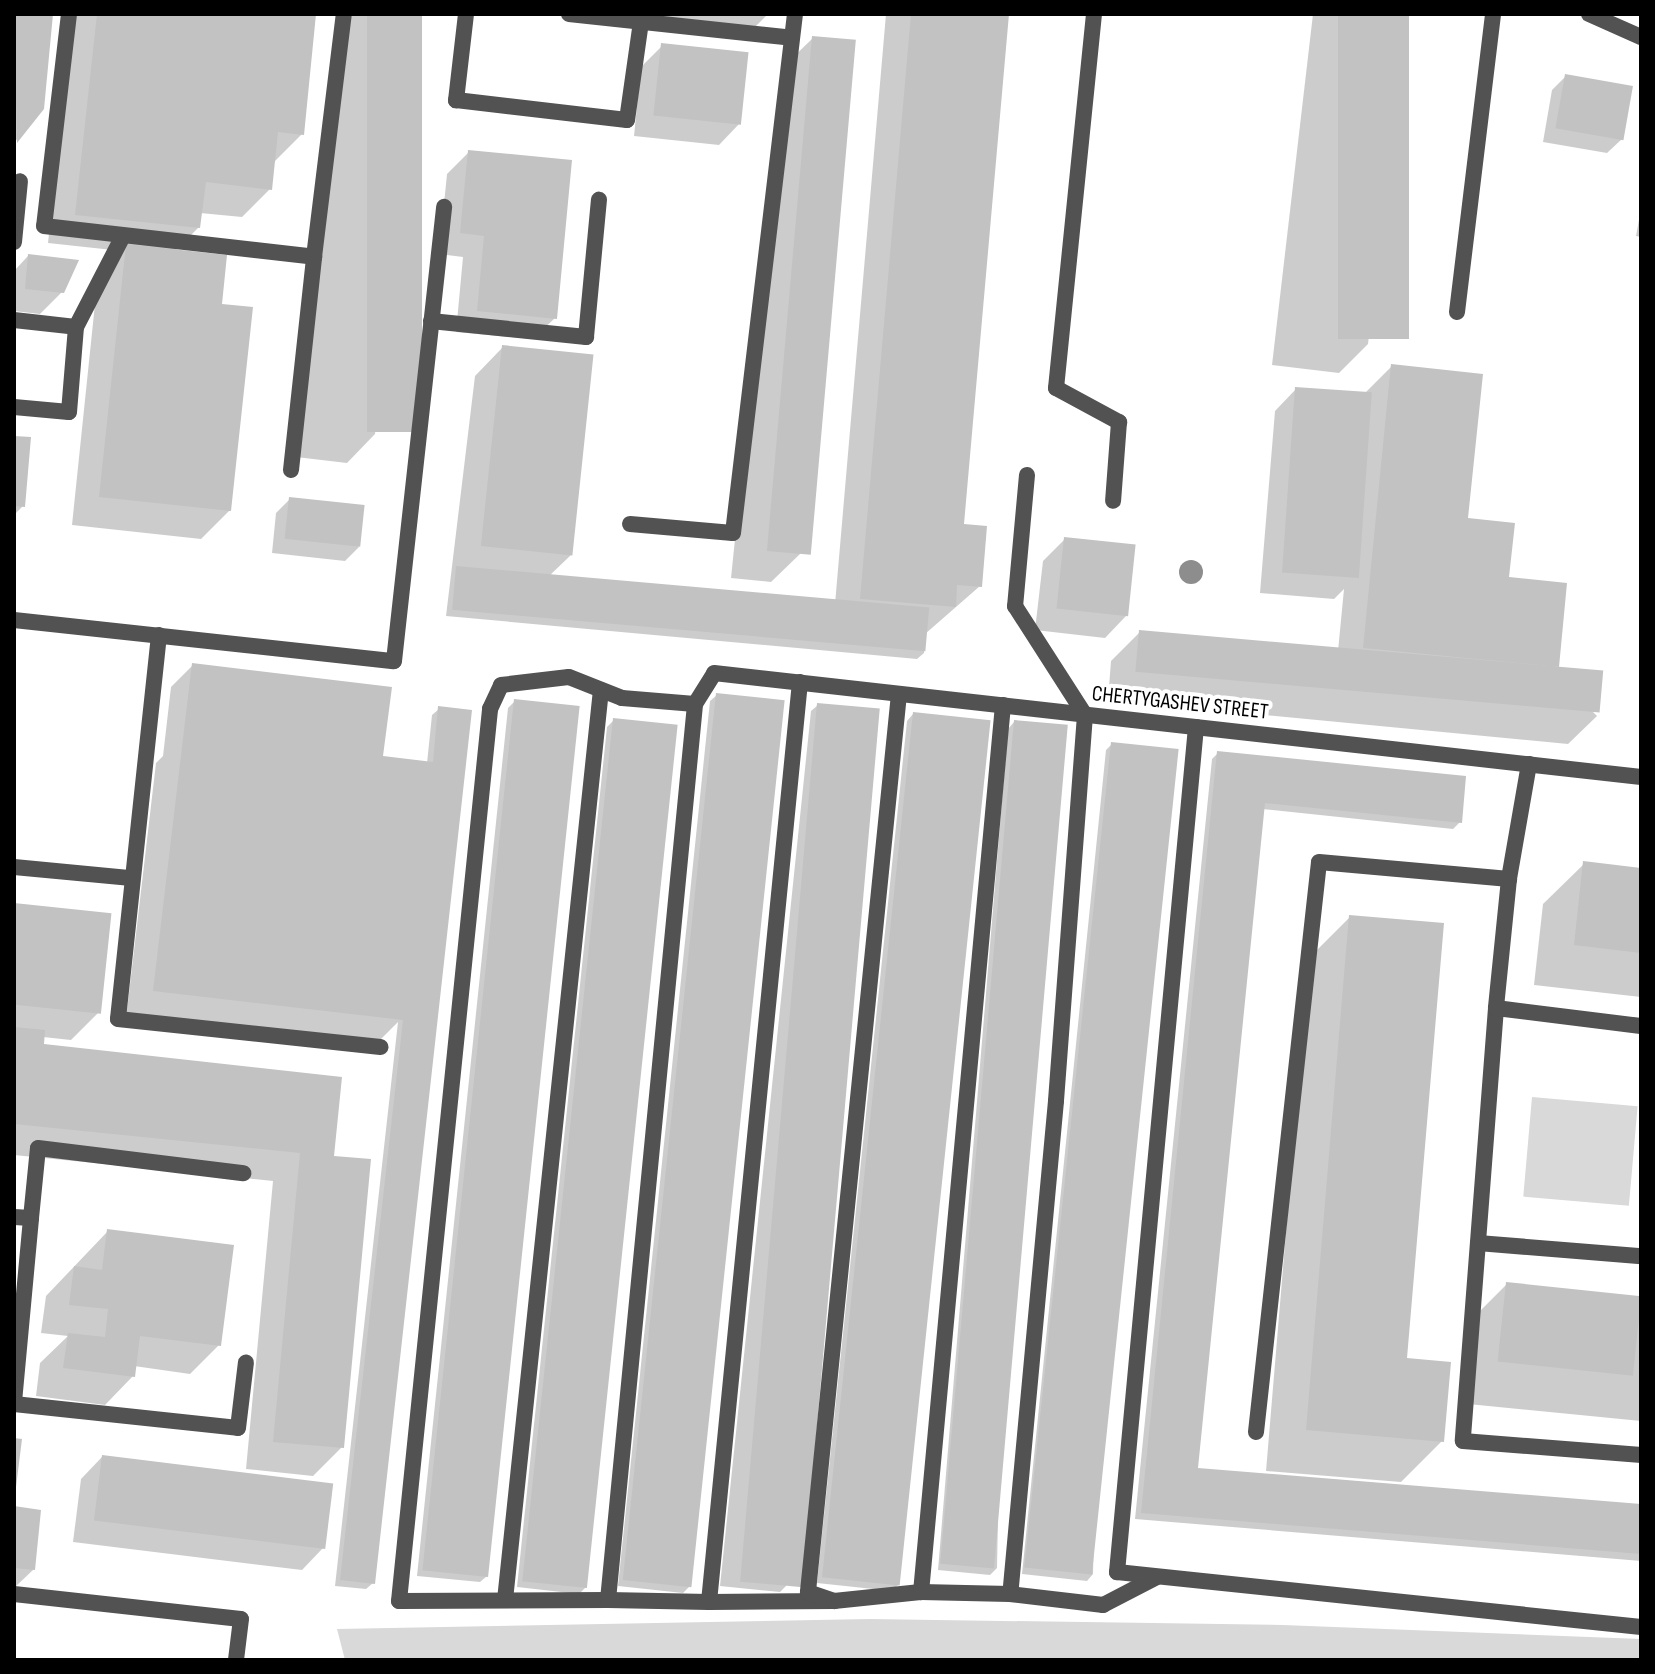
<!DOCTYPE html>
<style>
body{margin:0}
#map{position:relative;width:1655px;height:1674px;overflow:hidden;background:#fff;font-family:"Sofia Sans Condensed",sans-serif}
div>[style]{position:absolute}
.green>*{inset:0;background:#d9d9d9;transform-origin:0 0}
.shadow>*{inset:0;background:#0003}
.building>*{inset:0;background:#c2c2c2;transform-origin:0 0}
.lane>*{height:16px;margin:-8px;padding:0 8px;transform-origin:8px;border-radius:8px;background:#525252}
.street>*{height:16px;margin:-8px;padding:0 8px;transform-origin:8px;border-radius:8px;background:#525252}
.trees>*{width:24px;height:24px;margin:-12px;border-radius:50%;background:#8d8d8d}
span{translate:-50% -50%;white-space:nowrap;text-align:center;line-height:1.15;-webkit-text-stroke:8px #fff;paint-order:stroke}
.street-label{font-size:22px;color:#000}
.frame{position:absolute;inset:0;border:16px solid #000;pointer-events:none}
</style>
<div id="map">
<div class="green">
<i style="left:1532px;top:1097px;width:106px;height:100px;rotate:5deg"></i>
<i style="clip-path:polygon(870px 1619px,1283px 1625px,1641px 1639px,1641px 1660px,345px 1660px,337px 1629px)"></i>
</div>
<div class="shadow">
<i style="clip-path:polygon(14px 14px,51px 14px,42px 108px,14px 143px)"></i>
<i style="clip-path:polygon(72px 14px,314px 14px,302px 134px,273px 163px,270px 189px,242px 217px,200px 213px,199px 227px,174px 252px,220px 306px,230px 510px,201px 539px,72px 525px,98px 275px,122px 251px,48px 243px)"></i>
<i style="clip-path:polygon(343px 14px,420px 14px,375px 434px,347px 463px,296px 457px)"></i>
<i style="clip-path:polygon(647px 14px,768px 14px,747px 35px,646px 23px)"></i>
<i style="clip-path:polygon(886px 14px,1007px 14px,961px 526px,980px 586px,925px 634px,924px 653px,917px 659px,446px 616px,475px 376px,503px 347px,571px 555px,548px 577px,835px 604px)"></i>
<i style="clip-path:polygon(1313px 14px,1407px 14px,1368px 344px,1339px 373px,1272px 365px)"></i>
<i style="clip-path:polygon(813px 38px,800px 554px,771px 582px,731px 578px,784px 66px)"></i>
<i style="clip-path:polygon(662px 46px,740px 123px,719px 145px,634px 136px,641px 67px)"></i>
<i style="clip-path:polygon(1566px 76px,1622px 139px,1607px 153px,1543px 142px,1552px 90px)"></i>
<i style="clip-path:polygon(469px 152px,555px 318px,533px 339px,456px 332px,463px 257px,439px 254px,447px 174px)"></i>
<i style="clip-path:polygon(1641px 209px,1641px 237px,1636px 236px)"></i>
<i style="clip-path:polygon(28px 256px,62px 292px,40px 314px,14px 311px,14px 271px)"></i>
<i style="clip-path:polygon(1392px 366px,1466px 520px,1557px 666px,1552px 671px,1597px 716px,1568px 744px,1108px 700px,1111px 661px,1140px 632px,1338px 651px,1344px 589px,1334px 599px,1260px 593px,1275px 411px,1296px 389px,1364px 394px)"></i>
<i style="clip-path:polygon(14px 438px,23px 506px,14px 515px)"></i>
<i style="clip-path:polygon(290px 499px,359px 547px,345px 561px,272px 553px,276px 513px)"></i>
<i style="clip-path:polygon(1065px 539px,1126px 616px,1105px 638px,1035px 630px,1043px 561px)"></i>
<i style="clip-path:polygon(193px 665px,381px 758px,427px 763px,432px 715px,439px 709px,373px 1583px,366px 1589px,335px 1586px,398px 1022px,372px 1048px,126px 1019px,156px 763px,163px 756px,171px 687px)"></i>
<i style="clip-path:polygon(717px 695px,690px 1586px,683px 1593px,618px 1586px,710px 701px)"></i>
<i style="clip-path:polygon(515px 701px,487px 1576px,480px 1582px,417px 1576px,508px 708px)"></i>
<i style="clip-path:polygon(818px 705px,786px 1586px,780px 1592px,720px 1586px,811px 711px)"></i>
<i style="clip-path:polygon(913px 714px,898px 1585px,892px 1591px,817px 1583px,907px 721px)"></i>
<i style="clip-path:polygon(614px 720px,586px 1587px,579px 1594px,517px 1587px,607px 727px)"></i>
<i style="clip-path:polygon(1014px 722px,997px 1568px,990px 1575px,938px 1570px,1008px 729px)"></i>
<i style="clip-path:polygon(1112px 744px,1093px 1574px,1087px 1581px,1022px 1574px,1106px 750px)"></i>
<i style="clip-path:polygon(1218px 753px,1460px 822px,1453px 829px,1262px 809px,1196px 1470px,1641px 1506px,1641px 1561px,1135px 1519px,1212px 759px)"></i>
<i style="clip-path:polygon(1584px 864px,1641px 870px,1641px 997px,1534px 985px,1543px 904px)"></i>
<i style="clip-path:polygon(14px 905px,99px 1012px,71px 1040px,43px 1037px,42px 1046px,332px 1158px,342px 1447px,313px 1476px,246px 1469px,273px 1181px,14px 1155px)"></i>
<i style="clip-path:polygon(1350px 917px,1405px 1360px,1442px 1441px,1401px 1482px,1266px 1471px,1309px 958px)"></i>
<i style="clip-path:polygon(108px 1231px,219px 1345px,190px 1374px,134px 1366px,133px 1376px,105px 1405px,36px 1396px,40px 1363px,68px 1336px,41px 1333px,46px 1296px)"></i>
<i style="clip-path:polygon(1507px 1284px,1641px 1297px,1641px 1421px,1458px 1403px,1466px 1325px)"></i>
<i style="clip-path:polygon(102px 1457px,323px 1548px,302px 1570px,73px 1542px,81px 1479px)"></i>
<i style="clip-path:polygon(14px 1508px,33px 1570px,14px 1588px)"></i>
</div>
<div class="building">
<i style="clip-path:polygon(14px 14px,53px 14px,44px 109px,17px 143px)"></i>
<i style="clip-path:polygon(97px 14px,316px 14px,304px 135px,278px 132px,272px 190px,206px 182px,200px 228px,75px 215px)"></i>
<i style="left:367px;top:14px;width:55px;height:418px"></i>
<i style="clip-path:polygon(911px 14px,1009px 14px,964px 524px,987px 526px,982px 587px,957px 585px,956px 607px,860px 599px)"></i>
<i style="left:1338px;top:14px;width:71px;height:325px"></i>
<i style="left:812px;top:36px;width:44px;height:517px;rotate:5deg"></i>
<i style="left:661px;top:43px;width:88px;height:73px;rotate:6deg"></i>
<i style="left:1565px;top:74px;width:69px;height:55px;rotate:10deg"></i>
<i style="clip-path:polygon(468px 150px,572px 160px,557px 319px,477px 311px,484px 236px,460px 233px)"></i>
<i style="clip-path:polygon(126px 244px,227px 255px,222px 304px,253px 307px,231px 511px,99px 497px)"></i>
<i style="clip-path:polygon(28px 254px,79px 260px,64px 293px,25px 289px)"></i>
<i style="left:502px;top:345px;width:92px;height:202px;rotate:6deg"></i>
<i style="clip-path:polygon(1391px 364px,1483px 374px,1468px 518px,1515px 523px,1509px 577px,1567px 583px,1559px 667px,1363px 648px)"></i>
<i style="left:1295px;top:387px;width:77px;height:186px;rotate:4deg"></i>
<i style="clip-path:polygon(14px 436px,31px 437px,25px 507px,14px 506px)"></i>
<i style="left:289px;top:497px;width:76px;height:42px;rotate:6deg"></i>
<i style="left:1064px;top:537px;width:72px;height:72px;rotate:6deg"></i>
<i style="left:456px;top:566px;width:475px;height:44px;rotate:5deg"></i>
<i style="left:1139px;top:630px;width:466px;height:42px;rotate:5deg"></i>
<i style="clip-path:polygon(192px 663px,392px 687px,383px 756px,433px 762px,438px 706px,472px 710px,375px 1584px,340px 1580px,403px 1020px,153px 991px)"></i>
<i style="left:716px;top:693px;width:69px;height:892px;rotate:6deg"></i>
<i style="left:514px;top:699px;width:66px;height:876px;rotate:6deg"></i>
<i style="left:817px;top:703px;width:63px;height:882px;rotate:5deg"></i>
<i style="left:913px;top:712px;width:78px;height:870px;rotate:6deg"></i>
<i style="left:613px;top:718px;width:65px;height:868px;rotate:6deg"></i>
<i style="left:1014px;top:720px;width:54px;height:847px;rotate:5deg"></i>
<i style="left:1111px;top:742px;width:68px;height:830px;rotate:6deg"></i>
<i style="clip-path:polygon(1217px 751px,1466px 776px,1462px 823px,1265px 803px,1198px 1468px,1641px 1504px,1641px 1554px,1141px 1513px)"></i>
<i style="clip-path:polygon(1583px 861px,1641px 868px,1641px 953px,1574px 945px)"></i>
<i style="left:14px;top:903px;width:98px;height:101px;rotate:6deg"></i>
<i style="clip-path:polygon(1349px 915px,1444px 923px,1407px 1358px,1451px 1362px,1444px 1442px,1306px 1430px)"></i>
<i style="clip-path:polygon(14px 1027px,45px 1030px,44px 1044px,342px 1077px,334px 1156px,371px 1159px,344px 1448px,273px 1442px,300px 1153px,14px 1124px)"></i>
<i style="clip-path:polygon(107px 1229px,234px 1245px,221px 1346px,140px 1336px,135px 1377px,63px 1368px,68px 1333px,105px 1337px,108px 1309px,69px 1305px,74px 1266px,102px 1270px)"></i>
<i style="left:1506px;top:1282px;width:136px;height:80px;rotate:6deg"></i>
<i style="clip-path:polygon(14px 1438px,22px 1439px,16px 1487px,14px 1487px)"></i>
<i style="left:102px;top:1455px;width:233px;height:66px;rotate:7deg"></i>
<i style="clip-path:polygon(14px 1506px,41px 1510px,35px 1570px,14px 1568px)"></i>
</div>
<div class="lane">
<i style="left:69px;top:14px;width:213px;rotate:96.7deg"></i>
<i style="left:44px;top:226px;width:272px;rotate:6.5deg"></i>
<i style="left:314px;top:257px;width:245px;rotate:-83deg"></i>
<i style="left:466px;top:14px;width:87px;rotate:96.6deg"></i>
<i style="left:456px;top:100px;width:172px;rotate:6.7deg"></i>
<i style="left:627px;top:120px;width:107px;rotate:-81.9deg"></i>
<i style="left:569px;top:14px;width:224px;rotate:6.1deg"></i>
<i style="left:1094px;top:14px;width:376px;rotate:95.8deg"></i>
<i style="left:1056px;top:388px;width:72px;rotate:28.4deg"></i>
<i style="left:1119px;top:422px;width:79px;rotate:94.3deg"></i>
<i style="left:14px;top:242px;width:61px;rotate:-84.4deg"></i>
<i style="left:1457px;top:312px;width:300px;rotate:-83.1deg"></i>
<i style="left:14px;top:320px;width:62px;rotate:6.4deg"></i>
<i style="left:76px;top:327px;width:102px;rotate:-62.7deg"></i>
<i style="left:431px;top:321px;width:156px;rotate:5.9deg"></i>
<i style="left:586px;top:337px;width:138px;rotate:-84.6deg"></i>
<i style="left:14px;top:407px;width:55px;rotate:5.2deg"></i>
<i style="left:69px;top:412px;width:85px;rotate:-85.3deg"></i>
<i style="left:291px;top:470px;width:214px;rotate:-83.8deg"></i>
<i style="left:1027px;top:475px;width:132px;rotate:95.2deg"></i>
<i style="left:1015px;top:606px;width:130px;rotate:57.3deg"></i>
<i style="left:1085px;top:715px;width:387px;rotate:94.3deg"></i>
<i style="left:1056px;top:1101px;width:495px;rotate:95.3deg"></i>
<i style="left:1010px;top:1594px;width:94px;rotate:6.7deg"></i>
<i style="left:1103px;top:1605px;width:61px;rotate:-27.4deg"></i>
<i style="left:630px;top:524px;width:103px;rotate:5deg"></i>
<i style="left:733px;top:533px;width:523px;rotate:-83.19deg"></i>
<i style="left:14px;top:620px;width:382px;rotate:6.2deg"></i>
<i style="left:394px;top:661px;width:457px;rotate:-83.7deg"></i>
<i style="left:159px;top:635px;width:386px;rotate:96.1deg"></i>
<i style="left:118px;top:1019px;width:264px;rotate:6.1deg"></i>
<i style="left:800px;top:682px;width:924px;rotate:95.65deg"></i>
<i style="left:709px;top:1602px;width:125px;rotate:-0.5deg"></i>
<i style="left:899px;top:694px;width:903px;rotate:95.79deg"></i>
<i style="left:808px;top:1592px;width:28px;rotate:19deg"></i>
<i style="left:834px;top:1601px;width:87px;rotate:-5.9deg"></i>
<i style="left:1003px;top:705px;width:891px;rotate:95.28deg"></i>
<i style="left:921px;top:1592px;width:89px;rotate:1.3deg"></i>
<i style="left:1196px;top:727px;width:849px;rotate:95.34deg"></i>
<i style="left:1117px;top:1572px;width:527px;rotate:5.99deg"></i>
<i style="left:1529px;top:764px;width:117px;rotate:99.9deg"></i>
<i style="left:1509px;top:879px;width:130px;rotate:95.8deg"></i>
<i style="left:1496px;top:1008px;width:434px;rotate:94.4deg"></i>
<i style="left:1463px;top:1441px;width:179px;rotate:4.5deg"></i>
<i style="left:14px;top:867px;width:118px;rotate:5.4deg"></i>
<i style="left:1496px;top:1008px;width:146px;rotate:7.1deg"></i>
<i style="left:14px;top:1217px;width:17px;rotate:3deg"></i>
<i style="left:31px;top:1218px;width:70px;rotate:-84.3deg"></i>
<i style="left:38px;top:1148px;width:207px;rotate:7deg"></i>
<i style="left:1478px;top:1243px;width:164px;rotate:4.6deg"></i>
<i style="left:14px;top:1402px;width:185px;rotate:-84.7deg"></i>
<i style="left:14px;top:1404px;width:225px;rotate:6.1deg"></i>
<i style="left:238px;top:1428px;width:66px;rotate:-83.1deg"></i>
<i style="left:1256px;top:1432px;width:573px;rotate:-83.69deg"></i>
<i style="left:1319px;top:862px;width:191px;rotate:5.1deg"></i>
<i style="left:14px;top:1594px;width:228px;rotate:6.3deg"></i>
<i style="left:241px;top:1619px;width:41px;rotate:97deg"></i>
<i style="left:505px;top:1600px;width:915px;rotate:-83.98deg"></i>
<i style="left:608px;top:1600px;width:209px;rotate:179.7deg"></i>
<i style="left:399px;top:1601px;width:897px;rotate:-84.17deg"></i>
<i style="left:490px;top:709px;width:26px;rotate:-65deg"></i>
<i style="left:501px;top:685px;width:68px;rotate:-6.7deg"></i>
<i style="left:569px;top:677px;width:57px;rotate:21.6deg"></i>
<i style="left:622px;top:698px;width:73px;rotate:4.7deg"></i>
<i style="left:709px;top:1602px;width:101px;rotate:-178.9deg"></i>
<i style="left:608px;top:1600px;width:900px;rotate:-84.45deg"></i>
<i style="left:695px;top:704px;width:36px;rotate:-58deg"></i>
</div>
<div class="street">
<i style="left:1589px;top:14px;width:57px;rotate:23.9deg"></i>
<i style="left:714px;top:673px;width:933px;rotate:6.4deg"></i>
</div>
<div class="trees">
<i style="left:1191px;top:572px"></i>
</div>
<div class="street-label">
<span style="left:1180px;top:703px;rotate:6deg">CHERTYGASHEV STREET</span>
</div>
<div class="frame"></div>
</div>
